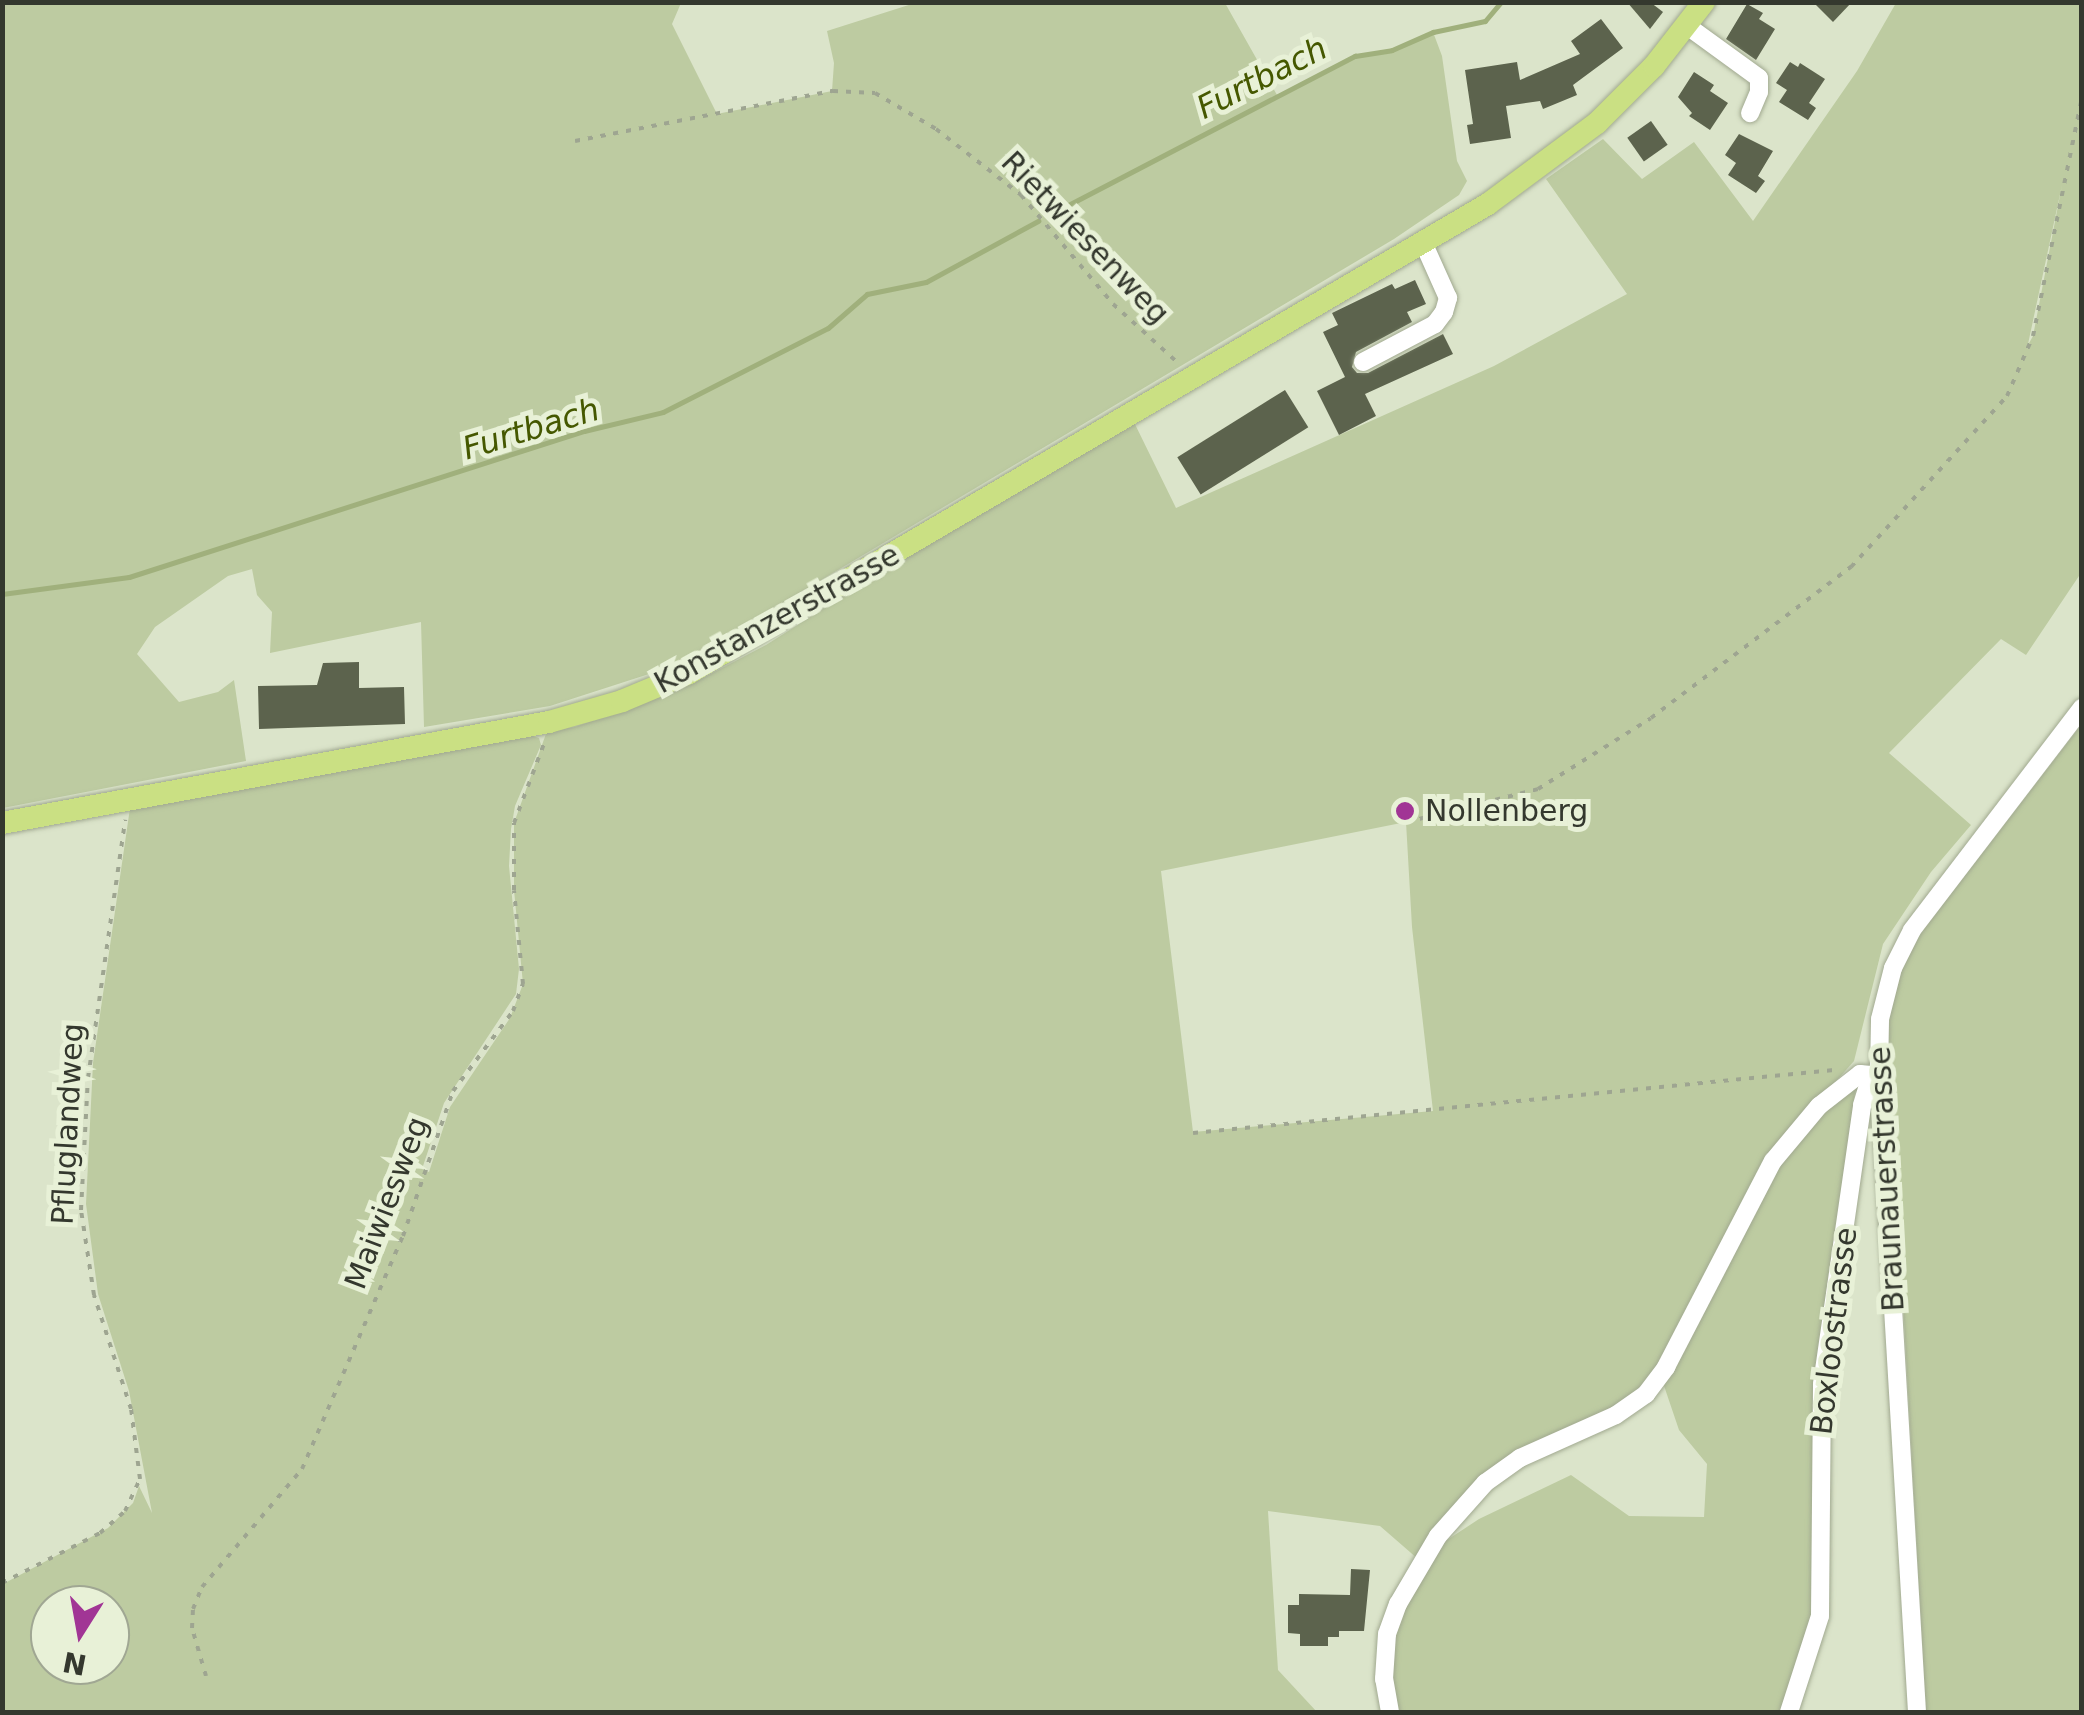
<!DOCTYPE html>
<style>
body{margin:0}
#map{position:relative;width:2084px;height:1715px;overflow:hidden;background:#dbe4ca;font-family:"DejaVu Sans",sans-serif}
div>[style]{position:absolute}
.green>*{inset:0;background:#bdcba1}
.stream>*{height:5px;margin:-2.5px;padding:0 2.5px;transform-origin:2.5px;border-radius:2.5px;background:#a0b07c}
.building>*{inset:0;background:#5c634d;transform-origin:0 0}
.path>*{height:4px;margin-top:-2px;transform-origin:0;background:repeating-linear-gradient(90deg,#9ea591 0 5px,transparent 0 13px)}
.roads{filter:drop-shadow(0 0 2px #a1a990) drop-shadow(0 0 2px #a1a990)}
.minor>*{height:18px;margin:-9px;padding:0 9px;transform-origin:9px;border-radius:9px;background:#fff}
.major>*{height:22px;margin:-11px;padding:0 11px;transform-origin:11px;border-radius:11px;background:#cae083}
.dots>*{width:28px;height:28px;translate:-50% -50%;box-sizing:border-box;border:5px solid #e8f1d7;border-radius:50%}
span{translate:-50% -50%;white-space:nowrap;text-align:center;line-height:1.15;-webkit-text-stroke:10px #e8f1d7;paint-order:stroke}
.street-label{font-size:30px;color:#34382e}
.poi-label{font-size:30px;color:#34382e}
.left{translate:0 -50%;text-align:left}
.water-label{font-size:32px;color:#455800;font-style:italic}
.frame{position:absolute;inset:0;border:5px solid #34382e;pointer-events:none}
.north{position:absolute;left:30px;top:1585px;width:100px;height:100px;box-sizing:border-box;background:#e8f1d7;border:2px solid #a0a793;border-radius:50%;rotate:191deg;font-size:28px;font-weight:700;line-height:40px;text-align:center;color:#34382e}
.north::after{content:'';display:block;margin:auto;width:35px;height:45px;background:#a13595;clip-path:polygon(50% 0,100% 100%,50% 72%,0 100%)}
</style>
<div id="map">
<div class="green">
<i style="clip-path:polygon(3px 2px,681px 3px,672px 24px,717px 114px,832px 91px,834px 63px,827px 31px,915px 3px,1225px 3px,1277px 95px,1355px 56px,1392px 50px,1433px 32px,1442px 56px,1457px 161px,1467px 181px,1459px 195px,1394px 239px,712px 645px,649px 674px,550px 706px,424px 727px,421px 622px,270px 653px,272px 612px,257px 595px,252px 569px,228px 576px,155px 627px,137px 654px,179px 702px,218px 692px,234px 680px,246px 761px,3px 808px)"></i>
<i style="clip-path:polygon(evenodd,1896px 3px,2081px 3px,2081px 573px,2026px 655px,2001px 639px,1889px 753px,1971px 825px,1931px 872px,1883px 944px,1854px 1061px,1822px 1097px,1637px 1398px,1520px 1454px,1418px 1559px,1380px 1526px,1268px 1511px,1278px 1670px,1317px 1712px,3px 1712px,3px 1584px,108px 1528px,133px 1503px,139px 1486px,152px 1513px,129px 1391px,98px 1294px,86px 1204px,93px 1063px,130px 808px,530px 735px,539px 738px,541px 745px,515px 806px,511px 829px,509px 866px,519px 969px,516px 994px,444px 1103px,422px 1169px,429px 1172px,450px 1107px,510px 1018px,523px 984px,514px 890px,514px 823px,547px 731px,575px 727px,682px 689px,766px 645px,1130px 414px,1176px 508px,1494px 366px,1627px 294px,1546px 179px,1603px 139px,1642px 179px,1694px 142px,1753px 221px,1857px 71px,1896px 3px,2062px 185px,2033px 336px,2028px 345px,2028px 344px,2062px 185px,1896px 3px,1406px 822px,1412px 927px,1433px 1111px,1193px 1132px,1161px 871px,1406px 822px,1896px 3px,50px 1605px,110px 1605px,110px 1665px,50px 1665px,50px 1605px)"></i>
<i style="clip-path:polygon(2081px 725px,2081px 1712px,1926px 1712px,1888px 1033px,1891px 1009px,1903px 966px,1923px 930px)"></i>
<i style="clip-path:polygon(1856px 1084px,1829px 1294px,1815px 1613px,1782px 1712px,1398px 1712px,1388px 1649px,1396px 1619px,1438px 1546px,1479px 1519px,1571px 1475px,1629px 1516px,1704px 1517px,1707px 1464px,1679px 1430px,1661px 1377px,1737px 1228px,1812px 1119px)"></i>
</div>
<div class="stream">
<i style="left:1049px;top:215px;width:345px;rotate:-27.5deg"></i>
<i style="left:1355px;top:56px;width:37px;rotate:-9deg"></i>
<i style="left:1392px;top:50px;width:45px;rotate:-23.7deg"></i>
<i style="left:1433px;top:32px;width:53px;rotate:-11.9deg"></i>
<i style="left:1485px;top:21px;width:25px;rotate:-50deg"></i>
<i style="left:2px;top:594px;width:128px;rotate:-7.6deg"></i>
<i style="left:129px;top:577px;width:478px;rotate:-17.8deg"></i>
<i style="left:584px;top:431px;width:81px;rotate:-13.5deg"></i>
<i style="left:663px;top:412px;width:185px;rotate:-27deg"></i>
<i style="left:828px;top:328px;width:52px;rotate:-41.1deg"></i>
<i style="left:867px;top:294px;width:60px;rotate:-11.5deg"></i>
<i style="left:926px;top:282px;width:128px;rotate:-28.6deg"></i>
</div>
<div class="building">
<i style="clip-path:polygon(1627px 2px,1650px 2px,1663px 12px,1650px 29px)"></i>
<i style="clip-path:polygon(1813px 2px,1852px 2px,1833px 22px)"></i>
<i style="clip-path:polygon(1747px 4px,1763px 13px,1759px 19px,1775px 29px,1756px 60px,1726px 39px)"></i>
<i style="clip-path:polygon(1601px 19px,1623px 48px,1573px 85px,1577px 95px,1543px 109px,1540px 101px,1506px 106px,1511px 138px,1470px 144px,1467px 125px,1473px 124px,1465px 70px,1517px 62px,1520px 80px,1580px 54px,1571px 41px)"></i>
<i style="clip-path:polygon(1790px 62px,1798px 67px,1800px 63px,1825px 79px,1809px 103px,1816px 108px,1808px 120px,1779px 102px,1787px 90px,1776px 83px)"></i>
<i style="clip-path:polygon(1694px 72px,1714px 85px,1710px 91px,1728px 103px,1710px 130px,1689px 116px,1692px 113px,1678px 97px)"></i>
<i style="left:1651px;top:121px;width:29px;height:29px;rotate:55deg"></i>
<i style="clip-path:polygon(1739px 134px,1773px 151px,1758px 176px,1765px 181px,1756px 193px,1728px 175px,1736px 163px,1725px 155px)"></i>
<i style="clip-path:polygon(1415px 280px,1426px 304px,1407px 312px,1412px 322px,1356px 352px,1352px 367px,1357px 373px,1368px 373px,1443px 334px,1453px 354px,1365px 394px,1376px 416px,1339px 435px,1317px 391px,1345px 377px,1323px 332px,1338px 325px,1332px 313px,1392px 284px,1395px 289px)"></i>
<i style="left:1285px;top:390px;width:44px;height:127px;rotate:58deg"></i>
<i style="clip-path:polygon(359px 662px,359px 688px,404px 687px,405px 724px,259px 729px,258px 686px,317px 685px,323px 663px)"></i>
<i style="clip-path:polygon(1351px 1569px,1370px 1570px,1364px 1631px,1339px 1631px,1339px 1637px,1328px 1637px,1328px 1646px,1300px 1646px,1300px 1634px,1288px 1633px,1288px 1605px,1299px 1605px,1299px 1594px,1350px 1595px)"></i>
</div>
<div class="path">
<i style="left:575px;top:141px;width:263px;rotate:-11deg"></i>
<i style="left:833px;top:91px;width:42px;rotate:2.7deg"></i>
<i style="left:875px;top:93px;width:71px;rotate:30.5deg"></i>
<i style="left:936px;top:129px;width:108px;rotate:37.8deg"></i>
<i style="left:1021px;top:195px;width:143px;rotate:49.8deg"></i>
<i style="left:1113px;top:304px;width:88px;rotate:42.2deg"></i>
<i style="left:1407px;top:822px;width:135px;rotate:-14.1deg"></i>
<i style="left:1538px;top:789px;width:133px;rotate:-32.1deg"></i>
<i style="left:1651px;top:718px;width:251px;rotate:-37.1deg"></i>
<i style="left:1851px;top:567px;width:231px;rotate:-47.6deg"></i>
<i style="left:2007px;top:396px;width:65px;rotate:-66.6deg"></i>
<i style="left:2033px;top:336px;width:244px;rotate:-78.4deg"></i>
<i style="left:1193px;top:1133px;width:644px;rotate:-5.61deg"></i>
<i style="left:2px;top:1583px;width:110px;rotate:-27deg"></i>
<i style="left:100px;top:1533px;width:33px;rotate:-41deg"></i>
<i style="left:125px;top:1511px;width:35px;rotate:-65deg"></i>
<i style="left:140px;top:1479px;width:71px;rotate:-97.3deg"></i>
<i style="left:131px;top:1409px;width:120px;rotate:-108deg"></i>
<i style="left:94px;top:1295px;width:86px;rotate:-98.7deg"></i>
<i style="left:81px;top:1210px;width:132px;rotate:-87deg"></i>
<i style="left:88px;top:1078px;width:261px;rotate:-81.8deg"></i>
<i style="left:206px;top:1676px;width:50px;rotate:-106.3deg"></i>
<i style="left:192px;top:1628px;width:19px;rotate:-87deg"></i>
<i style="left:193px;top:1609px;width:24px;rotate:-68deg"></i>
<i style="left:202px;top:1587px;width:155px;rotate:-49.7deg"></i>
<i style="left:302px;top:1469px;width:254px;rotate:-66.6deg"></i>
<i style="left:403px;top:1236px;width:153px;rotate:-71deg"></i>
<i style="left:453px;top:1091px;width:100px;rotate:-53.1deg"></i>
<i style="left:513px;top:1011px;width:29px;rotate:-70deg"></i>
<i style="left:523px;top:984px;width:94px;rotate:-95.5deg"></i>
<i style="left:514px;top:890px;width:67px;rotate:-90deg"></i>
<i style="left:514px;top:823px;width:88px;rotate:-69.3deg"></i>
</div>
<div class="roads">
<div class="minor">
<i style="left:1686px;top:25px;width:90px;rotate:36deg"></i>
<i style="left:1759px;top:78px;width:14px;rotate:90deg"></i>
<i style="left:1759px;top:92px;width:23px;rotate:113deg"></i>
<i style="left:1363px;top:362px;width:81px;rotate:-27.8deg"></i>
<i style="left:1435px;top:324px;width:15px;rotate:-53deg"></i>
<i style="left:1444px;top:312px;width:15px;rotate:-74deg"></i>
<i style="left:1448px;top:298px;width:61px;rotate:-114.1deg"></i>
<i style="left:1390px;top:1712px;width:34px;rotate:-100deg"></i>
<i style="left:1384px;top:1679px;width:45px;rotate:-86.2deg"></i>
<i style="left:1387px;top:1634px;width:32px;rotate:-70deg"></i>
<i style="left:1398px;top:1604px;width:79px;rotate:-59.5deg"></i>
<i style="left:1438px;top:1536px;width:71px;rotate:-48.4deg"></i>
<i style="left:1485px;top:1483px;width:43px;rotate:-35.5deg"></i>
<i style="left:1520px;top:1458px;width:105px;rotate:-24.1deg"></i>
<i style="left:1616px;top:1415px;width:37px;rotate:-35deg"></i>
<i style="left:1646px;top:1394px;width:34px;rotate:-53deg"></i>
<i style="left:1666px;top:1367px;width:232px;rotate:-62.6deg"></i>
<i style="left:1773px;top:1161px;width:72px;rotate:-50.1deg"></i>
<i style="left:1819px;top:1106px;width:52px;rotate:-38deg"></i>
<i style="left:1860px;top:1074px;width:11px;rotate:5deg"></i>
<i style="left:1789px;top:1712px;width:101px;rotate:-72.1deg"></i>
<i style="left:1820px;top:1616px;width:232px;rotate:-89.5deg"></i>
<i style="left:1822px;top:1384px;width:282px;rotate:-81.8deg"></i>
<i style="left:1862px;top:1105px;width:31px;rotate:-73deg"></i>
<i style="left:1871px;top:1075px;width:7px;rotate:-16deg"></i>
<i style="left:1917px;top:1712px;width:640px;rotate:-93.4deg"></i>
<i style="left:1879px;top:1073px;width:54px;rotate:-88.9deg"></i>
<i style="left:1880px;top:1019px;width:53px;rotate:-75.7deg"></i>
<i style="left:1893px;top:968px;width:42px;rotate:-63.4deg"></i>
<i style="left:1912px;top:930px;width:280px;rotate:-52.6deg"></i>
</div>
<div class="major">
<i style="left:2px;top:823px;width:556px;rotate:-10.46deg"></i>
<i style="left:549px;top:722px;width:76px;rotate:-16deg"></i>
<i style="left:622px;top:701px;width:73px;rotate:-22.7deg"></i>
<i style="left:689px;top:673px;width:926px;rotate:-30.41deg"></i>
<i style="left:1488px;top:204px;width:136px;rotate:-36.6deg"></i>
<i style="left:1597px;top:123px;width:81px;rotate:-45deg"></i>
<i style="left:1654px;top:66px;width:81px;rotate:-52deg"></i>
</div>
</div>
<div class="dots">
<i style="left:1405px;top:811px;background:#a13595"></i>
</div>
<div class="street-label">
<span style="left:1085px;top:238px;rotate:46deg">Rietwiesenweg</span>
<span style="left:777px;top:619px;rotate:-29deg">Konstanzerstrasse</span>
<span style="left:68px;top:1124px;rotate:-87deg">Pfluglandweg</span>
<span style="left:1887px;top:1179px;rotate:-93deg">Braunauerstrasse</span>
<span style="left:387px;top:1203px;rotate:-69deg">Maiwiesweg</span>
<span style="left:1834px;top:1331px;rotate:-83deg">Boxloostrasse</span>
</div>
<div class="poi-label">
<span class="left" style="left:1425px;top:811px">Nollenberg</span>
</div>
<div class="water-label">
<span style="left:1262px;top:78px;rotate:-27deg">Furtbach</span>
<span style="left:531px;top:429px;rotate:-17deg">Furtbach</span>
</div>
<div class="frame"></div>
<div class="north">N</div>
</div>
